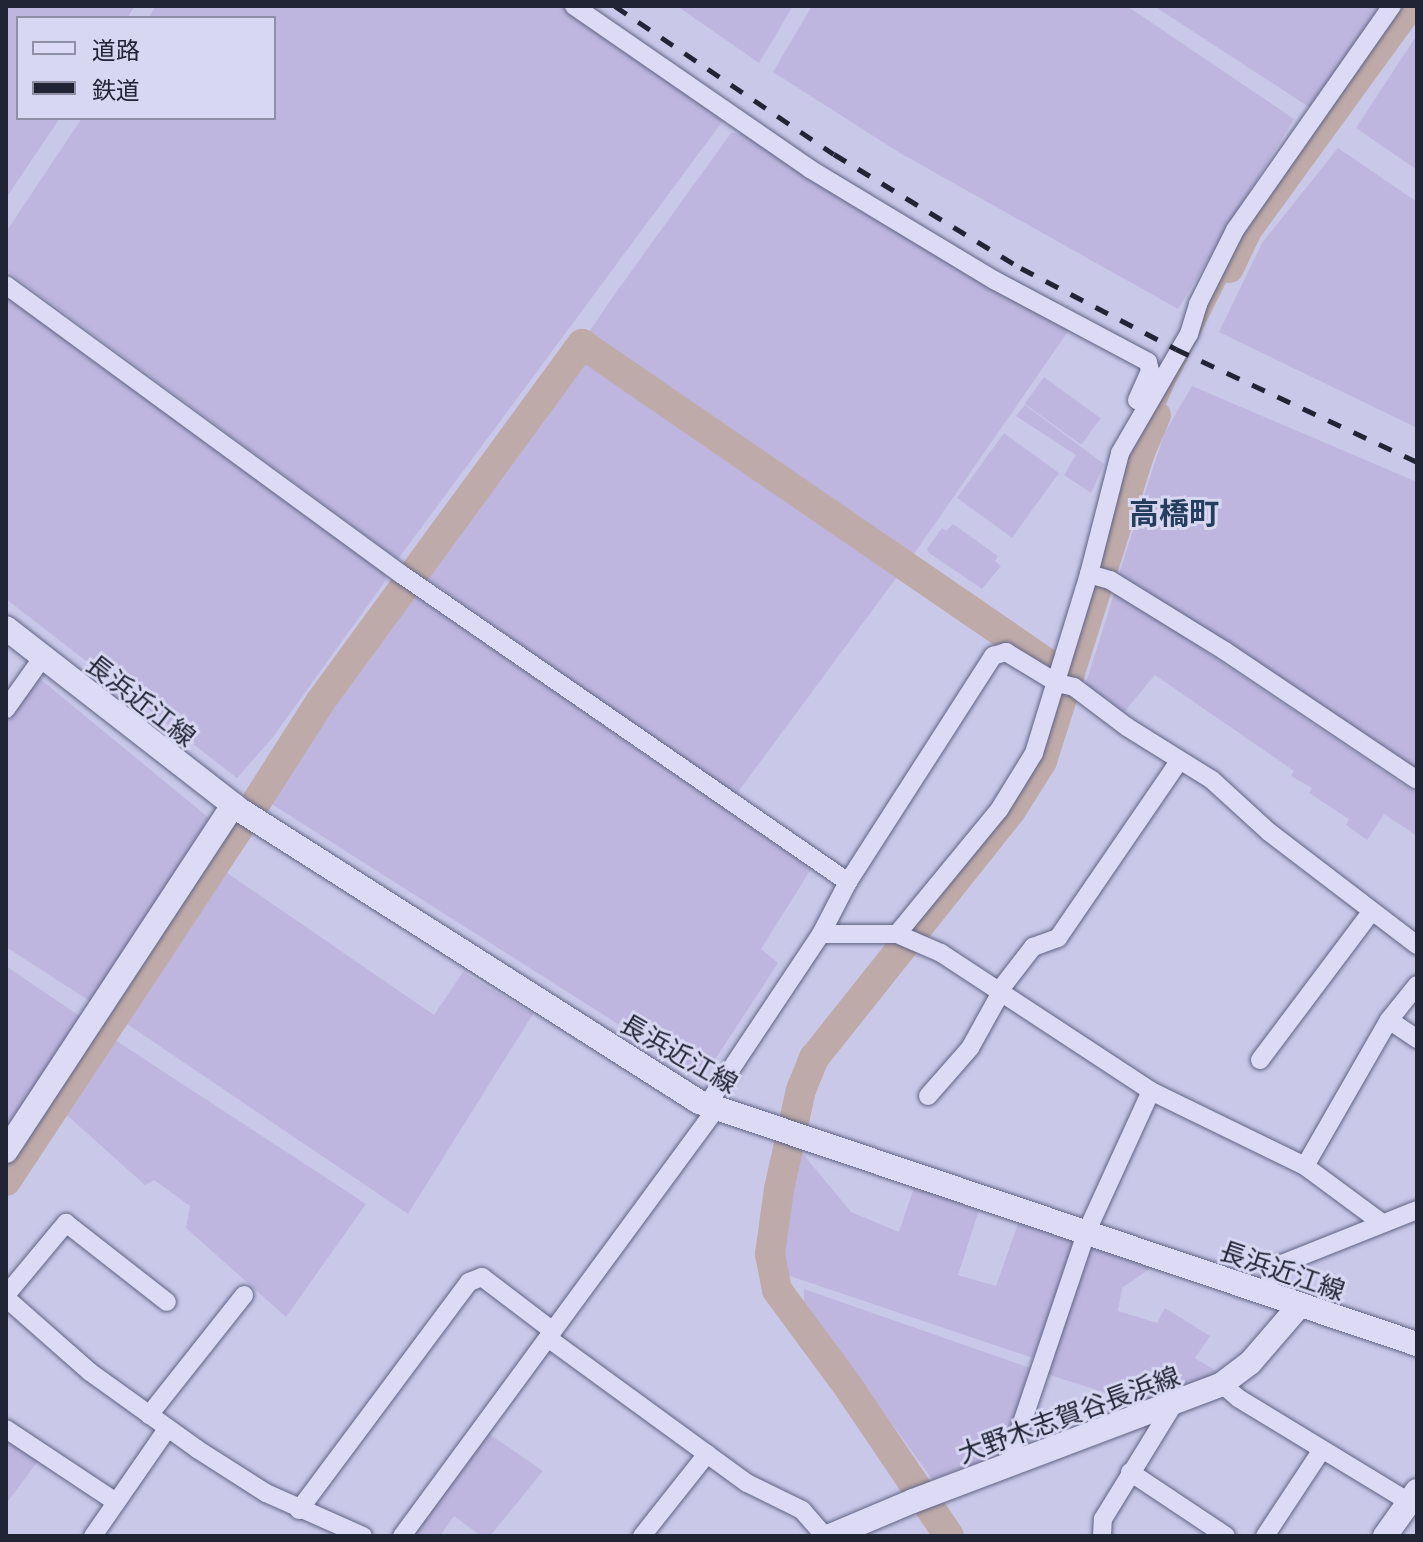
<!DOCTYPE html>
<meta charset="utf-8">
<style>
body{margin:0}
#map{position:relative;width:1423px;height:1542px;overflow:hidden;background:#cac8e9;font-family:Literata,"Noto Sans JP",serif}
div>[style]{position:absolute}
.farmland>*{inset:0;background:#beb6de;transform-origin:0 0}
.water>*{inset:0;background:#beaaa8}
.river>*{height:30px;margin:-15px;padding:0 15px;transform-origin:15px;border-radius:15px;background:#beaaa8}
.roads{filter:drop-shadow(0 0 2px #5f6383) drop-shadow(0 0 2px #5f6383)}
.street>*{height:18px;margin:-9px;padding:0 9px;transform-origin:9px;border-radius:9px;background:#dcdaf5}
.secondary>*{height:24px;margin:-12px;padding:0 12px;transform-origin:12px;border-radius:12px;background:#dcdaf5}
.rail>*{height:5px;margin-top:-2.5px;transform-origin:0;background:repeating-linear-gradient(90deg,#212435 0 14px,transparent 0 28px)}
span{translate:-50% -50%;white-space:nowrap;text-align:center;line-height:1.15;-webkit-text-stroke:6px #d8d7f2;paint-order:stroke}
.street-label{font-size:26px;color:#212435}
.quarter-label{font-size:30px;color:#253e5d;font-weight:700}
.frame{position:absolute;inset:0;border:8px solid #212435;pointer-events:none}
.legend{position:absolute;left:16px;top:16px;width:260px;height:104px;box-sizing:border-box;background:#d8d7f2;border:2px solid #8f8fa6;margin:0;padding:10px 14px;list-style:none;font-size:24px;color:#212435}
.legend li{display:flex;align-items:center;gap:16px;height:40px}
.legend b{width:40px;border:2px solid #8f8fa6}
</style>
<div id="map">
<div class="farmland">
<i style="clip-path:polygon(6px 6px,135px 6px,127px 18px,18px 18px,18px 118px,60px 118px,6px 198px)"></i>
<i style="clip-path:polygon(156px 6px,562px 6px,721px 116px,722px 122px,398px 559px,6px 270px,6px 232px,82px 118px,274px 118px,274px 18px,148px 18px)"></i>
<i style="clip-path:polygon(677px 6px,793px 6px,759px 63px)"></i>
<i style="clip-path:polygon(812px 6px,1127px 6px,1294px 119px,1178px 309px,900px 153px,773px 72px)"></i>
<i style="clip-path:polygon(1154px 6px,1381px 6px,1309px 107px)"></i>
<i style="clip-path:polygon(1417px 35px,1417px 170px,1356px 128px)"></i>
<i style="clip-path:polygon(731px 133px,746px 134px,857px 209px,1069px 330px,914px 554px,735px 796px,424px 576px,612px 298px)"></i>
<i style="clip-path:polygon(1338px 148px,1417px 202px,1417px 428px,1219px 332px,1262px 243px)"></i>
<i style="clip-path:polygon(6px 294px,385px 573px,386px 580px,273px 737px,237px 778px,6px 599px)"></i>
<i style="left:1044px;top:377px;width:70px;height:33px;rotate:36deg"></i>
<i style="clip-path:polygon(1192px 386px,1417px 482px,1417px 773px,1119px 574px,1164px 434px)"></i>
<i style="clip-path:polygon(1025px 405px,1104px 464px,1091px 493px,1064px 475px,1076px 455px,1016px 416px)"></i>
<i style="left:1004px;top:433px;width:68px;height:80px;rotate:36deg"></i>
<i style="clip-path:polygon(953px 524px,998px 556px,995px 561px,1001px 566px,982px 589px,929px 553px,927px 549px,942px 528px,946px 531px)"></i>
<i style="clip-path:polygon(1115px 591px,1417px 794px,1417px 836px,1384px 814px,1367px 840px,1346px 825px,1349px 819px,1309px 793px,1312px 788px,1291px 776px,1294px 771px,1155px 675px,1124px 712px,1105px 697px,1101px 701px,1085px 686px)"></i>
<i style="clip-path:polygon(415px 596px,811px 869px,761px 949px,778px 963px,703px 1078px,270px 803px,307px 739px)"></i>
<i style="clip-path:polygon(39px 678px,209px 818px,91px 1002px,6px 947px,6px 724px)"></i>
<i style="clip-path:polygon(220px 868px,434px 1015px,463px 972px,533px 1014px,408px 1214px,121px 1020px)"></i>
<i style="clip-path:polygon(6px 966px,81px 1017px,6px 1128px)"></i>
<i style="clip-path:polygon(112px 1038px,366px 1204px,286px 1317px,186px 1228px,190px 1206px,154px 1180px,145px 1185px,61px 1110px)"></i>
<i style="clip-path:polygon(799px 1149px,851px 1212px,899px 1232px,914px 1187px,979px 1210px,958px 1275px,996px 1286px,1019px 1221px,1075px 1240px,1033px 1358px,781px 1273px,779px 1247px)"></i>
<i style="clip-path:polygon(1085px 1244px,1154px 1266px,1122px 1288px,1118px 1311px,1157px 1323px,1165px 1308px,1210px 1336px,1195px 1358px,1222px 1375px,1143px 1405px,1044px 1373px)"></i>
<i style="clip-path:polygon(804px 1289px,1030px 1368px,1002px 1454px,932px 1479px,804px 1303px)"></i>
<i style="clip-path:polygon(485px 1431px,543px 1471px,490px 1536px,481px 1536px,454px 1516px,440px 1536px,409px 1536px)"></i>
<i style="clip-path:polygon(6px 1441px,38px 1461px,6px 1504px)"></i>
</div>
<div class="water">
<i style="clip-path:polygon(1243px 228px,1251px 233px,1174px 386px,1144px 455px,1136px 450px,1166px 382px)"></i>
</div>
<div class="river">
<i style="left:1229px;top:268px;width:42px;rotate:-64.7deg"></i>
<i style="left:1247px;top:230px;width:277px;rotate:-54deg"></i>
<i style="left:257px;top:801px;width:117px;rotate:-57.5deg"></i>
<i style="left:320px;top:702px;width:444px;rotate:-53.8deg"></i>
<i style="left:582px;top:344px;width:569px;rotate:34.47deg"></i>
<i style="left:1051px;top:666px;width:19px;rotate:9deg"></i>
<i style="left:6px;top:1181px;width:425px;rotate:-56.6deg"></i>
<i style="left:949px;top:1536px;width:177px;rotate:-124deg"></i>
<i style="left:850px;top:1389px;width:123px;rotate:-126.4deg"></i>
<i style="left:777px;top:1290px;width:37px;rotate:-101deg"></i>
<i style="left:770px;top:1254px;width:66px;rotate:-82.1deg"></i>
<i style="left:779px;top:1189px;width:101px;rotate:-77.5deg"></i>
<i style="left:801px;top:1090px;width:35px;rotate:-68deg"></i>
<i style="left:814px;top:1058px;width:315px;rotate:-51.5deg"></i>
<i style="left:1010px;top:812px;width:60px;rotate:-57.9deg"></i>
<i style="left:1042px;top:761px;width:324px;rotate:-72.4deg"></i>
<i style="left:1140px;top:452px;width:40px;rotate:-66.6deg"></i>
</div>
<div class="roads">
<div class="street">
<i style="left:574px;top:6px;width:287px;rotate:34.6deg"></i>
<i style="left:810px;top:169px;width:215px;rotate:31.1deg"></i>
<i style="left:994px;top:280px;width:174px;rotate:28deg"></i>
<i style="left:1148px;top:362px;width:9px;rotate:77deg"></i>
<i style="left:1150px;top:371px;width:32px;rotate:114deg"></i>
<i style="left:6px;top:285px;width:489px;rotate:36.2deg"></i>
<i style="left:401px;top:574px;width:543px;rotate:34.57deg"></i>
<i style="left:1089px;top:574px;width:22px;rotate:16deg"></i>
<i style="left:1110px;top:580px;width:135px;rotate:31.7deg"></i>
<i style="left:1225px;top:651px;width:231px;rotate:33.9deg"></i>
<i style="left:6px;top:709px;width:64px;rotate:-54.6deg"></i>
<i style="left:821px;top:934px;width:76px"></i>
<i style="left:897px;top:934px;width:48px;rotate:23.4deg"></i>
<i style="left:941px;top:953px;width:251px;rotate:33.3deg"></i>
<i style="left:1151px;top:1091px;width:171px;rotate:26deg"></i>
<i style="left:1305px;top:1166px;width:96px;rotate:36.5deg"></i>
<i style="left:897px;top:934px;width:161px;rotate:-50.6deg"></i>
<i style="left:999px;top:810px;width:67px;rotate:-58.4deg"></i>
<i style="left:1034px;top:753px;width:187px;rotate:-72.9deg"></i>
<i style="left:1089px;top:574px;width:125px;rotate:-75.6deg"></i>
<i style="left:1120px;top:453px;width:138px;rotate:-59.9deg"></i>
<i style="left:1189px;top:334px;width:31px;rotate:-73deg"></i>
<i style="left:1198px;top:304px;width:83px;rotate:-63.4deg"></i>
<i style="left:1235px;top:230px;width:274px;rotate:-55deg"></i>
<i style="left:999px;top:991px;width:56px;rotate:-52.3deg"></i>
<i style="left:1033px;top:947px;width:27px;rotate:-20deg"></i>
<i style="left:1058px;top:938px;width:214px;rotate:-55.6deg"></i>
<i style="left:1389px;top:1020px;width:34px;rotate:34deg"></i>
<i style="left:1260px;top:1060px;width:185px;rotate:-53.1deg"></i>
<i style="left:928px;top:1096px;width:64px;rotate:-48.8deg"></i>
<i style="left:970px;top:1048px;width:64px;rotate:-61deg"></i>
<i style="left:707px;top:1105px;width:206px;rotate:-56.3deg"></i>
<i style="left:821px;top:934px;width:59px;rotate:-62.6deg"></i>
<i style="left:848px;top:882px;width:269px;rotate:-57.3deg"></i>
<i style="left:993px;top:656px;width:14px;rotate:-17deg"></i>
<i style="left:1006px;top:652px;width:60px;rotate:31.3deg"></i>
<i style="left:1057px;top:683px;width:17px;rotate:13deg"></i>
<i style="left:1074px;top:687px;width:66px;rotate:37deg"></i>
<i style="left:1127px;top:727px;width:100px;rotate:31.9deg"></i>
<i style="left:1212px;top:780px;width:77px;rotate:42.4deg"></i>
<i style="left:1269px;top:832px;width:186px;rotate:37.4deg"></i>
<i style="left:1305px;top:1166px;width:168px;rotate:-60.1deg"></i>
<i style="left:1389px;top:1020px;width:45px;rotate:-51.3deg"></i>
<i style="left:1264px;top:1292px;width:31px;rotate:-61deg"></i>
<i style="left:1279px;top:1265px;width:149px;rotate:-21.7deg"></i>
<i style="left:6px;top:1295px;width:94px;rotate:-50.2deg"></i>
<i style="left:66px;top:1223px;width:128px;rotate:38deg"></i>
<i style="left:6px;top:1298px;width:112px;rotate:41.4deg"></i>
<i style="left:90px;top:1372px;width:132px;rotate:35.7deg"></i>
<i style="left:197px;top:1449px;width:82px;rotate:32.5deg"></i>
<i style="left:266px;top:1493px;width:106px;rotate:23.9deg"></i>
<i style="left:548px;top:1338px;width:246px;rotate:36.1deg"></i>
<i style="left:747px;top:1483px;width:61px;rotate:26.1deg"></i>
<i style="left:802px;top:1510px;width:35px;rotate:49deg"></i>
<i style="left:1222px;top:1384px;width:21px;rotate:41deg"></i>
<i style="left:1238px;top:1398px;width:200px;rotate:31.3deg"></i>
<i style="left:149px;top:1415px;width:153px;rotate:-51.6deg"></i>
<i style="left:6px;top:1429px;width:132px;rotate:33.6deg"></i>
<i style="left:1008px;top:1464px;width:244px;rotate:-71.3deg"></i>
<i style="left:1086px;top:1233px;width:156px;rotate:-65.4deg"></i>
<i style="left:1130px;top:1472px;width:115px;rotate:33.7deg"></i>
<i style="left:299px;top:1510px;width:284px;rotate:-53.3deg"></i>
<i style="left:469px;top:1282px;width:14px;rotate:-21deg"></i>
<i style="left:482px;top:1277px;width:89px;rotate:37.3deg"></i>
<i style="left:93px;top:1536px;width:130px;rotate:-55.3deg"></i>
<i style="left:402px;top:1536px;width:530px;rotate:-53.67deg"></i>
<i style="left:642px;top:1536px;width:105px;rotate:-51.6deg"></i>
<i style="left:1102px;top:1536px;width:17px;rotate:-87deg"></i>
<i style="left:1103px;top:1519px;width:134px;rotate:-58.4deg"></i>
<i style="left:1265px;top:1536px;width:102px;rotate:-56.6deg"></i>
</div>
<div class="secondary">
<i style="left:6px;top:628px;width:296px;rotate:37.9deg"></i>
<i style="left:240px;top:810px;width:544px;rotate:32.46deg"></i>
<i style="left:699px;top:1102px;width:758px;rotate:18.63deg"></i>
<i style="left:6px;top:1151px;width:414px;rotate:-56.7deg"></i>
<i style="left:830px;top:1536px;width:90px;rotate:-22.9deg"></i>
<i style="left:913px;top:1501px;width:330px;rotate:-20.7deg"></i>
<i style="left:1222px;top:1384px;width:35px;rotate:-37deg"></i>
<i style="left:1250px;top:1363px;width:77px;rotate:-49.2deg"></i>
<i style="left:1385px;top:1536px;width:55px;rotate:-54.6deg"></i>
</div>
</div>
<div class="rail">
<i style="left:615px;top:6px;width:264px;rotate:34.1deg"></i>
<i style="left:834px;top:154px;width:219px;rotate:31.4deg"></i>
<i style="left:1021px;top:268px;width:175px;rotate:27.6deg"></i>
<i style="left:1176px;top:349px;width:266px;rotate:25.1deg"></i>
</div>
<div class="street-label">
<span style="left:142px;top:699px;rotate:38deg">長浜近江線</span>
<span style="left:680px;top:1052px;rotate:30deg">長浜近江線</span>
<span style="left:1283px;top:1269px;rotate:19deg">長浜近江線</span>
<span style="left:1068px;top:1413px;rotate:-20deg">大野木志賀谷長浜線</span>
</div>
<div class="quarter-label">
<span style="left:1174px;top:511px">高橋町</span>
</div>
<div class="frame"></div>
<ul class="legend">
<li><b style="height:10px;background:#dcdaf5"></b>道路</li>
<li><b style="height:10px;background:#212435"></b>鉄道</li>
</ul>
</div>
